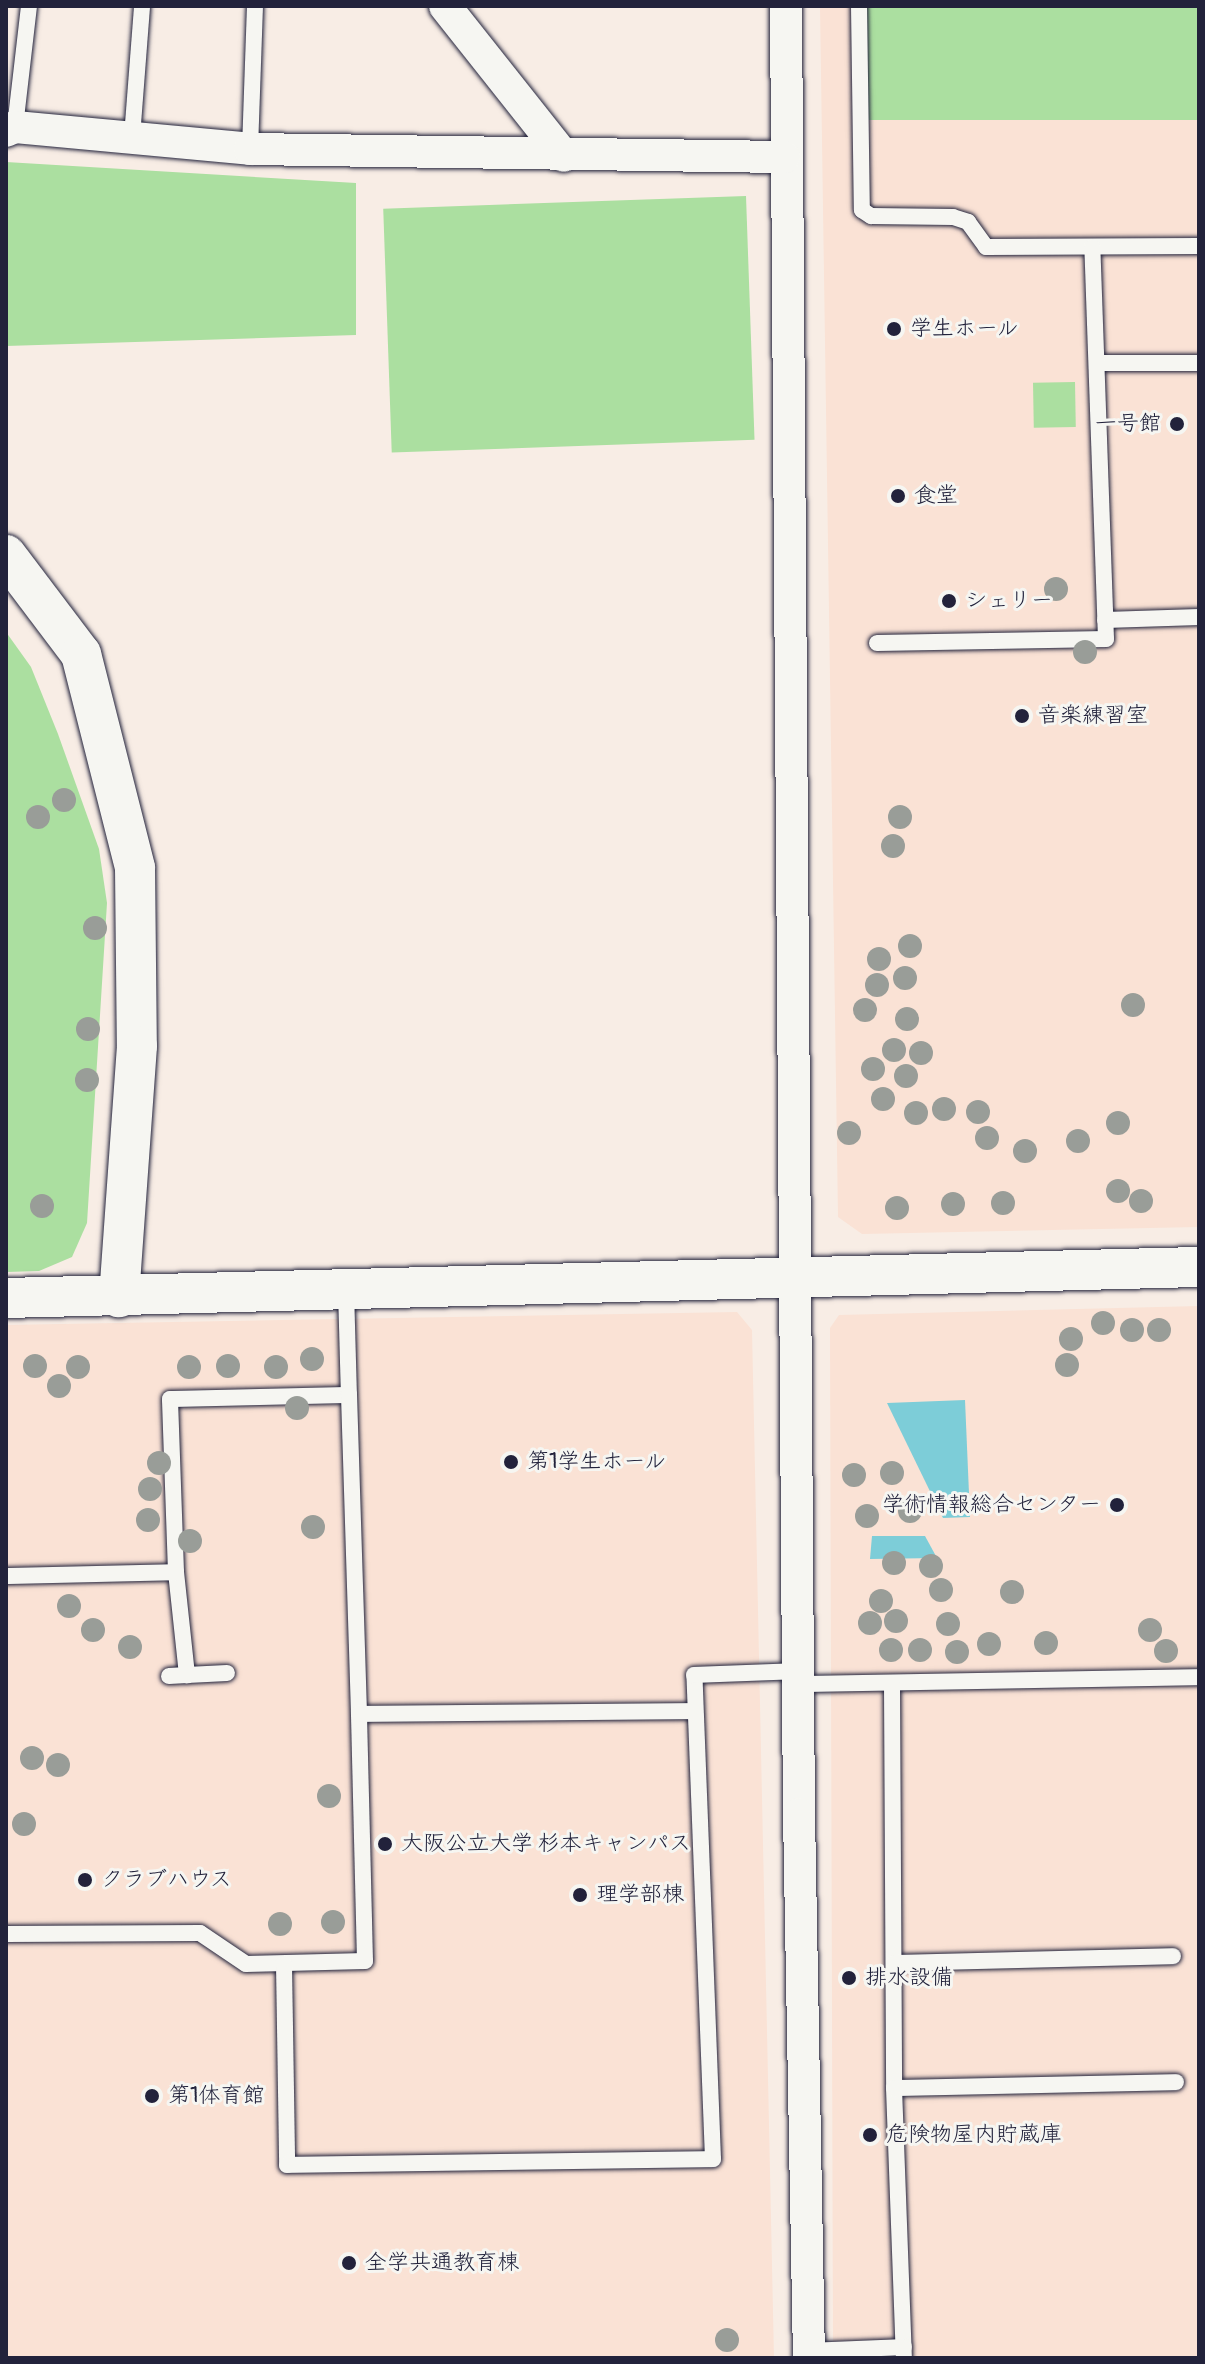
<!DOCTYPE html>
<meta charset="utf-8">
<style>
body{margin:0}
#map{position:relative;width:1205px;height:2364px;overflow:hidden;background:#f8ede5;font-family:Pangolin,"Klee One",sans-serif}
div>[style]{position:absolute}
.built>*{inset:0;background:#fae2d5}
.green>*{inset:0;background:#abdfa0;transform-origin:0 0}
.water>*{inset:0;background:#7dcdd8}
.roads{filter:drop-shadow(0 0 2px #22223b) drop-shadow(0 0 2px #22223b)}
.service>*{height:16px;margin:-8px;padding:0 8px;transform-origin:8px;border-radius:8px;background:#f6f6f2}
.minor>*{height:32px;margin:-16px;padding:0 16px;transform-origin:16px;border-radius:16px;background:#f6f6f2}
.tertiary>*{height:40px;margin:-20px;padding:0 20px;transform-origin:20px;border-radius:20px;background:#f6f6f2}
.trees>*{width:24px;height:24px;margin:-12px;border-radius:50%;background:#999d98}
.dots>*{width:22px;height:22px;translate:-50% -50%;box-sizing:border-box;border:4px solid #f6f6f2;border-radius:50%}
span{translate:-50% -50%;white-space:nowrap;text-align:center;line-height:1.15;-webkit-text-stroke:6px #f6f6f2;paint-order:stroke}
.poi-label{font-size:22px;color:#22223b}
.left{translate:0 -50%;text-align:left}
.right{translate:-100% -50%;text-align:right}
.frame{position:absolute;inset:0;border:8px solid #22223b;pointer-events:none}
</style>
<div id="map">
<div class="built">
<i style="clip-path:polygon(820px 6px,1199px 6px,1199px 1227px,862px 1234px,838px 1217px)"></i>
<i style="clip-path:polygon(1199px 1306px,1199px 2358px,833px 2358px,830px 1328px,839px 1315px)"></i>
<i style="clip-path:polygon(737px 1312px,752px 1330px,774px 2358px,6px 2358px,6px 1325px)"></i>
</div>
<div class="green">
<i style="left:864px;top:6px;width:335px;height:114px"></i>
<i style="clip-path:polygon(6px 162px,356px 183px,356px 335px,6px 346px)"></i>
<i style="left:746px;top:196px;width:244px;height:363px;rotate:88deg"></i>
<i style="left:1075px;top:382px;width:45px;height:42px;rotate:89deg"></i>
<i style="clip-path:polygon(6px 632px,31px 667px,58px 734px,99px 849px,107px 903px,87px 1223px,72px 1257px,39px 1271px,6px 1272px)"></i>
</div>
<div class="water">
<i style="clip-path:polygon(965px 1400px,970px 1517px,943px 1518px,887px 1403px)"></i>
<i style="clip-path:polygon(872px 1536px,925px 1536px,937px 1558px,870px 1559px)"></i>
</div>
<div class="roads">
<div class="service">
<i style="left:859px;top:6px;width:204px;rotate:89.2deg"></i>
<i style="left:862px;top:210px;width:11px;rotate:34deg"></i>
<i style="left:871px;top:216px;width:82px;rotate:0.7deg"></i>
<i style="left:953px;top:217px;width:16px;rotate:18deg"></i>
<i style="left:968px;top:222px;width:31px;rotate:54deg"></i>
<i style="left:986px;top:247px;width:213px;rotate:-0.3deg"></i>
<i style="left:15px;top:127px;width:122px;rotate:-83.4deg"></i>
<i style="left:132px;top:137px;width:131px;rotate:-85.6deg"></i>
<i style="left:250px;top:149px;width:143px;rotate:-88deg"></i>
<i style="left:1099px;top:363px;width:100px"></i>
<i style="left:1105px;top:620px;width:94px;rotate:-1.8deg"></i>
<i style="left:877px;top:643px;width:229px;rotate:-1deg"></i>
<i style="left:1106px;top:639px;width:392px;rotate:-92deg"></i>
<i style="left:346px;top:1290px;width:105px;rotate:88.4deg"></i>
<i style="left:176px;top:1572px;width:104px;rotate:83.9deg"></i>
<i style="left:187px;top:1675px;width:40px;rotate:-2.9deg"></i>
<i style="left:6px;top:1576px;width:170px;rotate:-1.3deg"></i>
<i style="left:176px;top:1572px;width:173px;rotate:-92deg"></i>
<i style="left:170px;top:1399px;width:179px;rotate:-1.3deg"></i>
<i style="left:349px;top:1395px;width:319px;rotate:88.2deg"></i>
<i style="left:169px;top:1676px;width:18px;rotate:-3deg"></i>
<i style="left:799px;top:1684px;width:400px;rotate:-1deg"></i>
<i style="left:892px;top:1685px;width:403px;rotate:89.7deg"></i>
<i style="left:894px;top:2088px;width:270px;rotate:87.9deg"></i>
<i style="left:6px;top:1934px;width:194px;rotate:-0.3deg"></i>
<i style="left:200px;top:1933px;width:55px;rotate:34deg"></i>
<i style="left:246px;top:1964px;width:119px;rotate:-1.4deg"></i>
<i style="left:365px;top:1961px;width:247px;rotate:-91.4deg"></i>
<i style="left:359px;top:1714px;width:336px;rotate:-0.5deg"></i>
<i style="left:894px;top:1963px;width:279px;rotate:-1.4deg"></i>
<i style="left:284px;top:1964px;width:201px;rotate:89.1deg"></i>
<i style="left:287px;top:2165px;width:426px;rotate:-0.8deg"></i>
<i style="left:713px;top:2159px;width:484px;rotate:-92.2deg"></i>
<i style="left:694px;top:1675px;width:105px;rotate:-2.2deg"></i>
<i style="left:894px;top:2088px;width:282px;rotate:-1.2deg"></i>
<i style="left:809px;top:2351px;width:95px;rotate:-2.4deg"></i>
</div>
<div class="minor">
<i style="left:445px;top:6px;width:191px;rotate:51.6deg"></i>
<i style="left:786px;top:6px;width:1808px;rotate:89.59deg"></i>
<i style="left:799px;top:1814px;width:544px;rotate:88.95deg"></i>
<i style="left:6px;top:131px;width:10px;rotate:-24deg"></i>
<i style="left:15px;top:127px;width:236px;rotate:5.3deg"></i>
<i style="left:250px;top:149px;width:534px;rotate:0.86deg"></i>
</div>
<div class="tertiary">
<i style="left:6px;top:555px;width:124px;rotate:52.9deg"></i>
<i style="left:81px;top:654px;width:221px;rotate:75.8deg"></i>
<i style="left:135px;top:868px;width:178px;rotate:89.4deg"></i>
<i style="left:137px;top:1046px;width:252px;rotate:94.1deg"></i>
<i style="left:6px;top:1298px;width:1193px;rotate:-1.49deg"></i>
</div>
</div>
<div class="trees">
<i style="left:1056px;top:589px"></i>
<i style="left:1085px;top:652px"></i>
<i style="left:64px;top:800px"></i>
<i style="left:38px;top:817px"></i>
<i style="left:900px;top:817px"></i>
<i style="left:893px;top:846px"></i>
<i style="left:95px;top:928px"></i>
<i style="left:910px;top:946px"></i>
<i style="left:879px;top:959px"></i>
<i style="left:905px;top:978px"></i>
<i style="left:877px;top:985px"></i>
<i style="left:1133px;top:1005px"></i>
<i style="left:865px;top:1010px"></i>
<i style="left:907px;top:1019px"></i>
<i style="left:88px;top:1029px"></i>
<i style="left:894px;top:1050px"></i>
<i style="left:921px;top:1053px"></i>
<i style="left:873px;top:1069px"></i>
<i style="left:906px;top:1076px"></i>
<i style="left:87px;top:1080px"></i>
<i style="left:883px;top:1099px"></i>
<i style="left:944px;top:1109px"></i>
<i style="left:978px;top:1112px"></i>
<i style="left:916px;top:1113px"></i>
<i style="left:1118px;top:1123px"></i>
<i style="left:849px;top:1133px"></i>
<i style="left:987px;top:1138px"></i>
<i style="left:1078px;top:1141px"></i>
<i style="left:1025px;top:1151px"></i>
<i style="left:1118px;top:1191px"></i>
<i style="left:1141px;top:1201px"></i>
<i style="left:1003px;top:1203px"></i>
<i style="left:953px;top:1204px"></i>
<i style="left:42px;top:1206px"></i>
<i style="left:897px;top:1208px"></i>
<i style="left:1103px;top:1323px"></i>
<i style="left:1132px;top:1330px"></i>
<i style="left:1159px;top:1330px"></i>
<i style="left:1071px;top:1339px"></i>
<i style="left:312px;top:1359px"></i>
<i style="left:1067px;top:1365px"></i>
<i style="left:35px;top:1366px"></i>
<i style="left:228px;top:1366px"></i>
<i style="left:78px;top:1367px"></i>
<i style="left:189px;top:1367px"></i>
<i style="left:276px;top:1367px"></i>
<i style="left:59px;top:1386px"></i>
<i style="left:297px;top:1408px"></i>
<i style="left:159px;top:1463px"></i>
<i style="left:892px;top:1473px"></i>
<i style="left:854px;top:1475px"></i>
<i style="left:150px;top:1489px"></i>
<i style="left:910px;top:1511px"></i>
<i style="left:867px;top:1516px"></i>
<i style="left:148px;top:1520px"></i>
<i style="left:313px;top:1527px"></i>
<i style="left:190px;top:1541px"></i>
<i style="left:894px;top:1563px"></i>
<i style="left:931px;top:1566px"></i>
<i style="left:941px;top:1590px"></i>
<i style="left:1012px;top:1592px"></i>
<i style="left:881px;top:1601px"></i>
<i style="left:69px;top:1606px"></i>
<i style="left:896px;top:1621px"></i>
<i style="left:870px;top:1623px"></i>
<i style="left:948px;top:1624px"></i>
<i style="left:93px;top:1630px"></i>
<i style="left:1150px;top:1630px"></i>
<i style="left:1046px;top:1643px"></i>
<i style="left:989px;top:1644px"></i>
<i style="left:130px;top:1647px"></i>
<i style="left:891px;top:1650px"></i>
<i style="left:920px;top:1650px"></i>
<i style="left:1166px;top:1651px"></i>
<i style="left:957px;top:1652px"></i>
<i style="left:32px;top:1758px"></i>
<i style="left:58px;top:1765px"></i>
<i style="left:329px;top:1796px"></i>
<i style="left:24px;top:1824px"></i>
<i style="left:333px;top:1922px"></i>
<i style="left:280px;top:1924px"></i>
<i style="left:727px;top:2340px"></i>
</div>
<div class="dots">
<i style="left:894px;top:329px;background:#22223b"></i>
<i style="left:1177px;top:424px;background:#22223b"></i>
<i style="left:898px;top:496px;background:#22223b"></i>
<i style="left:949px;top:601px;background:#22223b"></i>
<i style="left:1022px;top:716px;background:#22223b"></i>
<i style="left:511px;top:1462px;background:#22223b"></i>
<i style="left:1117px;top:1505px;background:#22223b"></i>
<i style="left:385px;top:1844px;background:#22223b"></i>
<i style="left:85px;top:1880px;background:#22223b"></i>
<i style="left:580px;top:1895px;background:#22223b"></i>
<i style="left:849px;top:1978px;background:#22223b"></i>
<i style="left:152px;top:2096px;background:#22223b"></i>
<i style="left:870px;top:2135px;background:#22223b"></i>
<i style="left:349px;top:2263px;background:#22223b"></i>
</div>
<div class="poi-label">
<span class="left" style="left:910px;top:329px">学生ホール</span>
<span class="right" style="left:1161px;top:424px">一号館</span>
<span class="left" style="left:914px;top:496px">食堂</span>
<span class="left" style="left:965px;top:601px">シェリー</span>
<span class="left" style="left:1038px;top:716px">音楽練習室</span>
<span class="left" style="left:527px;top:1462px">第1学生ホール</span>
<span class="right" style="left:1101px;top:1505px">学術情報総合センター</span>
<span class="left" style="left:401px;top:1844px">大阪公立大学 杉本キャンパス</span>
<span class="left" style="left:101px;top:1880px">クラブハウス</span>
<span class="left" style="left:596px;top:1895px">理学部棟</span>
<span class="left" style="left:865px;top:1978px">排水設備</span>
<span class="left" style="left:168px;top:2096px">第1体育館</span>
<span class="left" style="left:886px;top:2135px">危険物屋内貯蔵庫</span>
<span class="left" style="left:365px;top:2263px">全学共通教育棟</span>
</div>
<div class="frame"></div>
</div>
